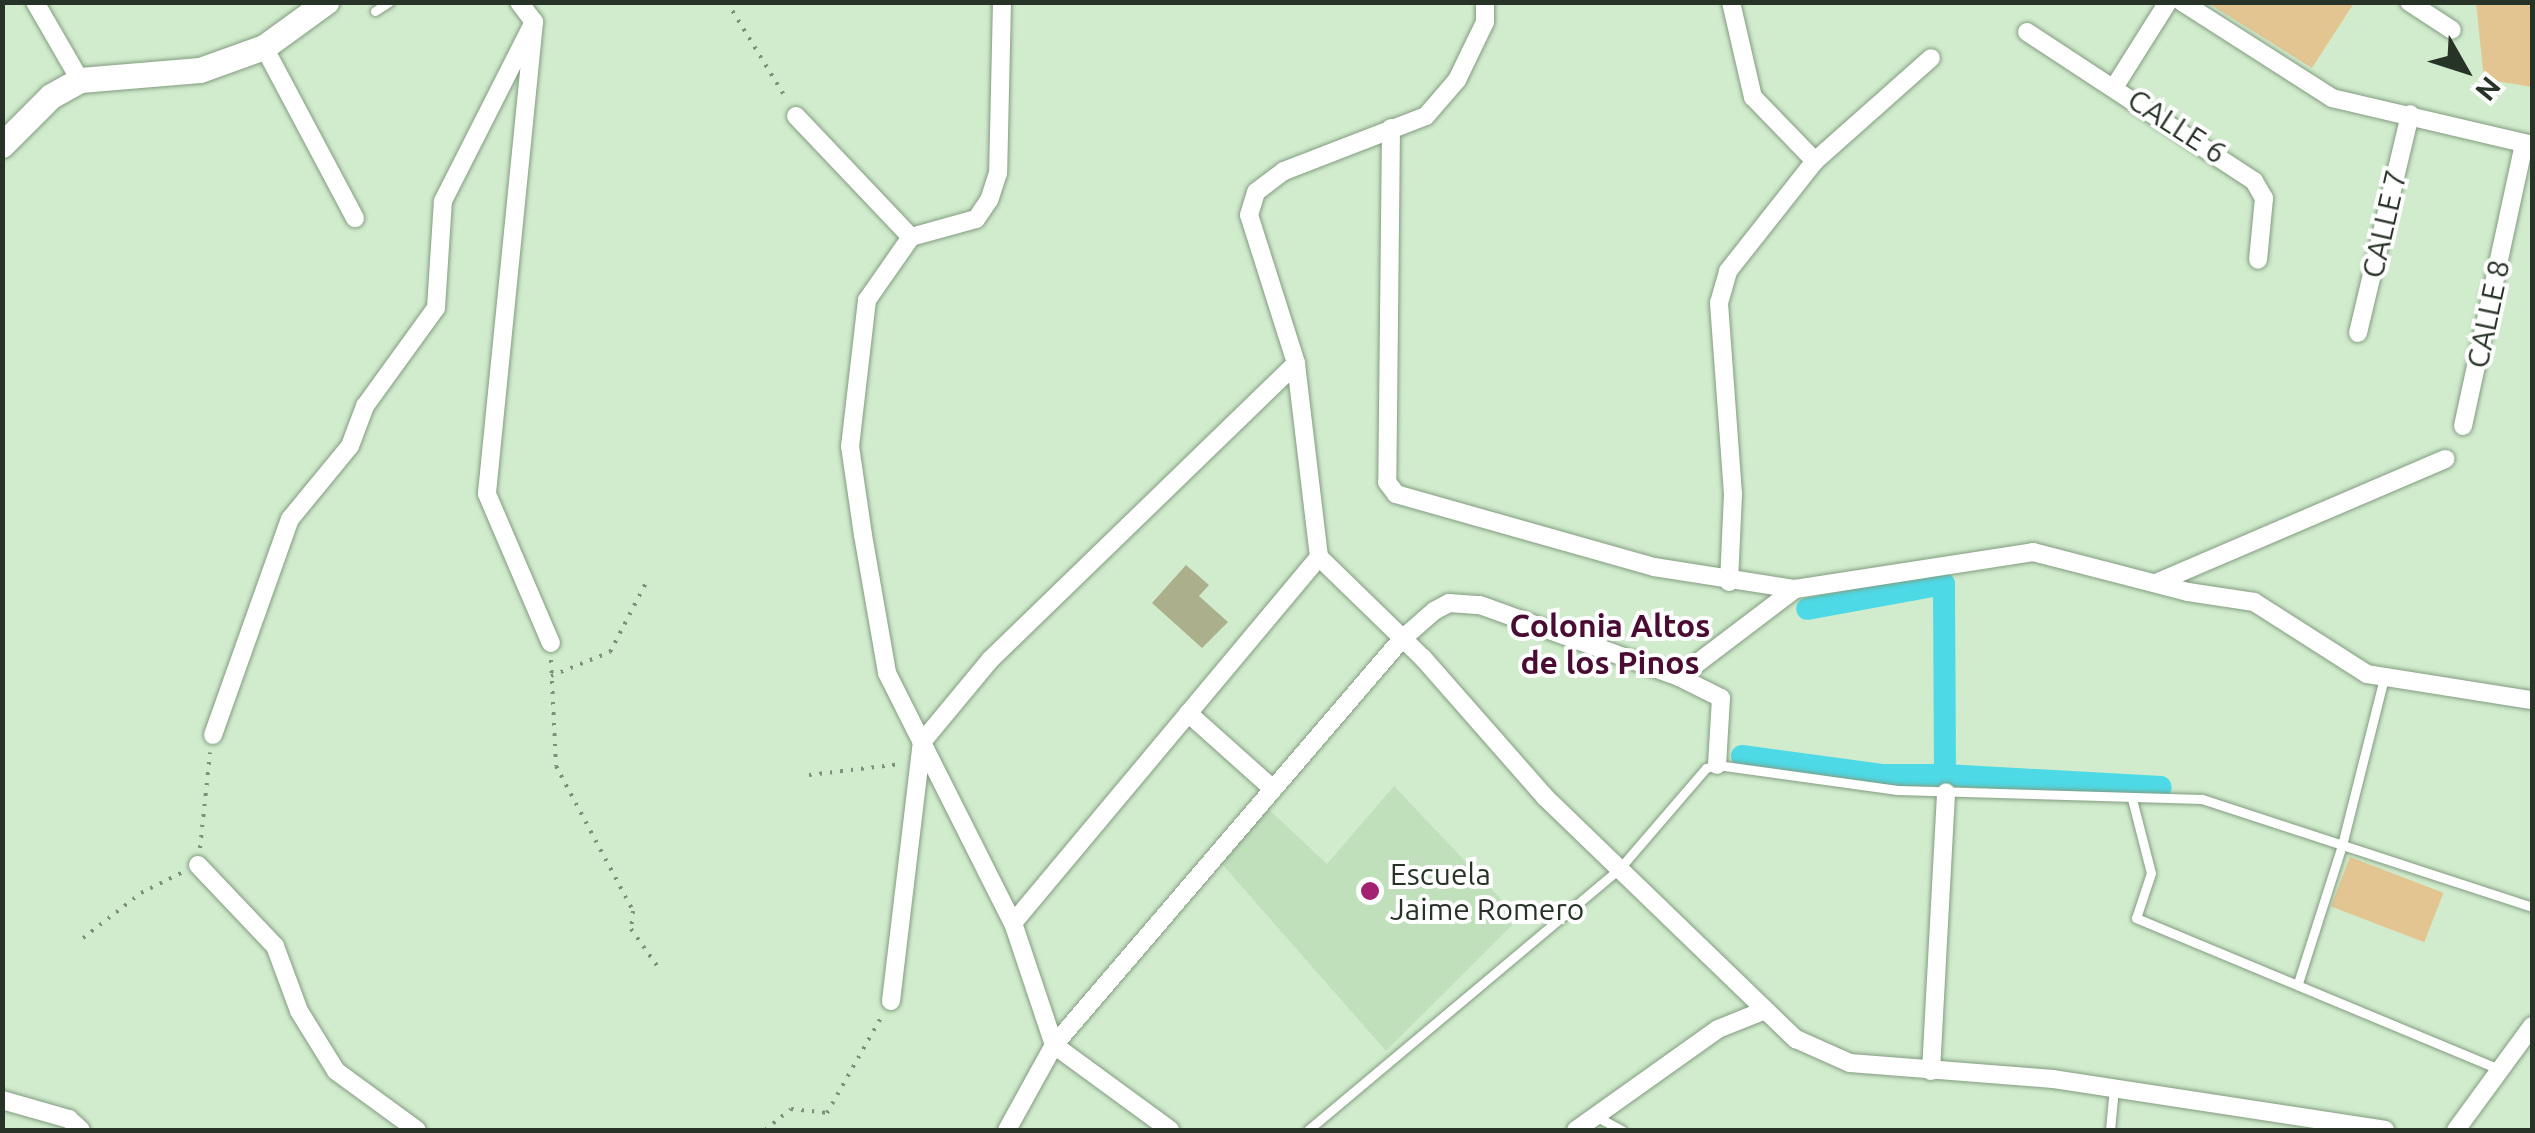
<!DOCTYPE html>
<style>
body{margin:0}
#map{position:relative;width:2535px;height:1133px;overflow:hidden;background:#d1eccd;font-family:Ubuntu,sans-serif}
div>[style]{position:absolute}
.built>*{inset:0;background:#c0e0bc}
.green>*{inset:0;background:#e3c592;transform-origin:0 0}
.canal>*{height:22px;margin:-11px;padding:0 11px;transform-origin:11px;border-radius:11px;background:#4dd9e5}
.building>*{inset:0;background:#acaf8b}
.path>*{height:4px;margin-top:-2px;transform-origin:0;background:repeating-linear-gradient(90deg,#7d907b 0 2.5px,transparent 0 10.5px)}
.roads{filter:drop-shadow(0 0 2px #839c80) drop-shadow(0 0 2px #839c80)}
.lane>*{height:9px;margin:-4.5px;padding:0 4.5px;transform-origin:4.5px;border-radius:4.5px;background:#fff}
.street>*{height:18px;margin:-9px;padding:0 9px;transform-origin:9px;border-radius:9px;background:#fff}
.secondary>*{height:25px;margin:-12.5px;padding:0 12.5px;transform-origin:12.5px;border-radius:12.5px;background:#fff}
.dots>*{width:28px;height:28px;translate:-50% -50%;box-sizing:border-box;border:5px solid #fff;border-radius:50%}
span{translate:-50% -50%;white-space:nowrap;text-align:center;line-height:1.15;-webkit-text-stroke:8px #fff;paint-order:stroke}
.street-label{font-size:30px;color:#283327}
.poi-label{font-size:30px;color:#283327}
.left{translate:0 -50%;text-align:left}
.neighbourhood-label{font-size:32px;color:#4a0c32;font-weight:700}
.frame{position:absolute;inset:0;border:5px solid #283327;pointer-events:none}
.north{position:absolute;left:2415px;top:20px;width:100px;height:100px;-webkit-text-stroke:8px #fff;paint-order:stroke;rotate:129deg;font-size:28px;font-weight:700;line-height:40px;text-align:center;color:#283327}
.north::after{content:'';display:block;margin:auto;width:35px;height:45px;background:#283327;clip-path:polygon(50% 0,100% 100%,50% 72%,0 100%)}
</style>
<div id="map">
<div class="built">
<i style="clip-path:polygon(1394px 786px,1519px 918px,1386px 1051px,1215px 856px,1263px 804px,1327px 864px)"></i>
</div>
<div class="green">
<i style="clip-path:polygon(2208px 3px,2354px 3px,2312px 68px)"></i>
<i style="clip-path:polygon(2476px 3px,2532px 3px,2532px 87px,2484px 79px)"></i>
<i style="left:2350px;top:857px;width:100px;height:53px;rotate:21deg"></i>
</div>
<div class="canal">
<i style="left:1742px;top:756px;width:142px;rotate:7.7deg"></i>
<i style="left:1883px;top:775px;width:62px"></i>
<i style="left:1945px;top:775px;width:191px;rotate:-90.3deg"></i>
<i style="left:1944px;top:584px;width:139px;rotate:169.7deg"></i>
<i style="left:1945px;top:787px;width:12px;rotate:-90deg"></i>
<i style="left:1945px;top:775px;width:216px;rotate:3.2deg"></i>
</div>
<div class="building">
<i style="clip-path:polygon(1186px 565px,1209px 585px,1199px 596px,1228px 622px,1202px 648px,1152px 603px)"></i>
</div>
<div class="path">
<i style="left:727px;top:2px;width:115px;rotate:58.5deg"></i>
<i style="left:551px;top:660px;width:106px;rotate:87.3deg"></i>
<i style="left:556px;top:766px;width:164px;rotate:62deg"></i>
<i style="left:633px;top:911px;width:18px;rotate:96deg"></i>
<i style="left:631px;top:929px;width:47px;rotate:54.6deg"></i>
<i style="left:551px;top:676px;width:64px;rotate:-22.1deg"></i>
<i style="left:610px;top:652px;width:80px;rotate:-62.5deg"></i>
<i style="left:809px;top:775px;width:93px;rotate:-6.8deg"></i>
<i style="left:200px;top:848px;width:96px;rotate:-84deg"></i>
<i style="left:83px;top:938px;width:73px;rotate:-37.8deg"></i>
<i style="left:141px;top:893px;width:47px;rotate:-26.6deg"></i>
<i style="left:765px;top:1130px;width:33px;rotate:-39deg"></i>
<i style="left:791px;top:1109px;width:36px;rotate:6deg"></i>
<i style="left:827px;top:1113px;width:114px;rotate:-60.5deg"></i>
</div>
<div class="roads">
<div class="lane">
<i style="left:375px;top:11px;width:17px;rotate:-33deg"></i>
<i style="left:2132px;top:799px;width:76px;rotate:75.6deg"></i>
<i style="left:2151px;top:873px;width:47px;rotate:108.4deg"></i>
<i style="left:2136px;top:918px;width:395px;rotate:22.6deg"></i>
<i style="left:2298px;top:983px;width:145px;rotate:-72.3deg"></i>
<i style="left:2342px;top:845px;width:172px;rotate:-75.9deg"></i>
<i style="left:1599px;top:1118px;width:26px;rotate:28deg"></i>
<i style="left:1308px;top:1130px;width:407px;rotate:-40deg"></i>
<i style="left:1620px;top:868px;width:132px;rotate:-49.3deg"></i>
<i style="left:1706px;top:768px;width:11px;rotate:-15deg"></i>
<i style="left:1717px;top:765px;width:182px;rotate:7.9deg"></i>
<i style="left:1897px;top:790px;width:305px;rotate:1.7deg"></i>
<i style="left:2202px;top:799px;width:347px;rotate:18.1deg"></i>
<i style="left:2110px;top:1130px;width:42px;rotate:-84.6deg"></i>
</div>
<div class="street">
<i style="left:35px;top:2px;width:90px;rotate:60deg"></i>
<i style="left:519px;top:2px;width:25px;rotate:53deg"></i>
<i style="left:534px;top:22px;width:474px;rotate:95.7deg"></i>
<i style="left:487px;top:494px;width:162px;rotate:66.8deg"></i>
<i style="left:1002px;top:2px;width:171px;rotate:91.3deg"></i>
<i style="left:998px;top:173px;width:28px;rotate:108deg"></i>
<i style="left:989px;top:200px;width:23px;rotate:124deg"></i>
<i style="left:976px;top:219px;width:67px;rotate:164.5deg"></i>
<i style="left:911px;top:237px;width:77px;rotate:124.9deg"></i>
<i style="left:867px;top:300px;width:147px;rotate:96.6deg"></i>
<i style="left:850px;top:446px;width:90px;rotate:81.7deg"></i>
<i style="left:863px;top:535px;width:140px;rotate:80.1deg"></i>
<i style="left:887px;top:673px;width:280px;rotate:63.3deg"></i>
<i style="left:1013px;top:923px;width:129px;rotate:71.4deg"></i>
<i style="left:1054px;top:1045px;width:144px;rotate:36.2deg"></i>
<i style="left:1731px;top:2px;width:98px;rotate:77deg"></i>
<i style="left:1753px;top:97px;width:89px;rotate:45.9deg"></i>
<i style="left:2182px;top:2px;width:178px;rotate:32.6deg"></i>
<i style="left:2332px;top:98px;width:205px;rotate:13.2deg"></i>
<i style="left:2409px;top:2px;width:51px;rotate:33.1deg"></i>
<i style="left:2027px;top:32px;width:272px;rotate:33.3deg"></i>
<i style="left:2254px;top:181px;width:20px;rotate:60deg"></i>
<i style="left:2264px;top:198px;width:62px;rotate:95.5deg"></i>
<i style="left:264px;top:47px;width:194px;rotate:62deg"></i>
<i style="left:2115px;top:86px;width:99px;rotate:-57.8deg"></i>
<i style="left:796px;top:116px;width:167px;rotate:46.5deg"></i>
<i style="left:1391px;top:128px;width:354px;rotate:90.6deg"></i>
<i style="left:1387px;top:482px;width:15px;rotate:53deg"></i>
<i style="left:1396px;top:494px;width:268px;rotate:15.8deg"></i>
<i style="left:1654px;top:567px;width:143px;rotate:8.9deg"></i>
<i style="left:1795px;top:589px;width:241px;rotate:-8.8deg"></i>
<i style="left:2033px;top:552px;width:160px;rotate:14.5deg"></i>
<i style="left:2188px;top:592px;width:67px;rotate:8.6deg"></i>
<i style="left:2254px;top:602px;width:134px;rotate:32.5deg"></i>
<i style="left:2367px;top:674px;width:167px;rotate:9deg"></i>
<i style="left:2358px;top:333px;width:225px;rotate:-76.6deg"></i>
<i style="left:2463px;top:426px;width:289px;rotate:-77.8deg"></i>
<i style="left:1319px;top:557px;width:195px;rotate:-96.8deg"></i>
<i style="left:1296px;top:363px;width:155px;rotate:-107.6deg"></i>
<i style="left:1249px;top:215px;width:24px;rotate:-73deg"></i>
<i style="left:1256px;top:192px;width:35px;rotate:-37deg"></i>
<i style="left:1284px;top:171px;width:152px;rotate:-21.2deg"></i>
<i style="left:1426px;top:116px;width:48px;rotate:-49.3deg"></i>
<i style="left:1457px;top:80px;width:64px;rotate:-64.2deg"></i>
<i style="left:1485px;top:22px;width:20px;rotate:-90deg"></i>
<i style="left:1729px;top:582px;width:88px;rotate:-87.4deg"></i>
<i style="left:1733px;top:494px;width:192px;rotate:-94.2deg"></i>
<i style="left:1719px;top:303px;width:33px;rotate:-74deg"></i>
<i style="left:1728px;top:271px;width:140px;rotate:-51.7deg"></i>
<i style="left:1815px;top:161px;width:155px;rotate:-41.6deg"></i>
<i style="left:2156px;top:583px;width:315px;rotate:-23.2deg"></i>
<i style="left:1679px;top:677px;width:47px;rotate:26.6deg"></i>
<i style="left:1721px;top:698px;width:67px;rotate:93.4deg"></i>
<i style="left:1188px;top:713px;width:114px;rotate:41.8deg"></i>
<i style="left:213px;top:735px;width:229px;rotate:-70.4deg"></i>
<i style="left:290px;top:519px;width:94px;rotate:-50.6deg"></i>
<i style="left:350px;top:446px;width:43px;rotate:-69.4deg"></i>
<i style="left:365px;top:406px;width:121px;rotate:-54.1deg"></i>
<i style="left:436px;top:308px;width:107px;rotate:-86.3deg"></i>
<i style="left:443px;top:201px;width:201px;rotate:-63.1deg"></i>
<i style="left:198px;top:865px;width:112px;rotate:46.5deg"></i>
<i style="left:275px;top:946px;width:69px;rotate:69.7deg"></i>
<i style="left:299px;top:1011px;width:70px;rotate:58.3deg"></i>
<i style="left:336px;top:1071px;width:100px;rotate:36.1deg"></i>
<i style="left:1013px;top:923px;width:477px;rotate:-50.1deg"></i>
<i style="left:1319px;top:557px;width:145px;rotate:44.2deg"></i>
<i style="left:1423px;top:658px;width:185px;rotate:48.7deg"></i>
<i style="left:1545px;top:797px;width:349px;rotate:44deg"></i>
<i style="left:1796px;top:1039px;width:59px;rotate:24deg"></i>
<i style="left:1850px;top:1063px;width:204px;rotate:4.5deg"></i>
<i style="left:2053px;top:1079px;width:336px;rotate:8.7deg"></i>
<i style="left:891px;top:1001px;width:261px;rotate:-83.2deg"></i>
<i style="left:922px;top:742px;width:107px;rotate:-50.3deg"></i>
<i style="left:990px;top:660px;width:426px;rotate:-44.1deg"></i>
<i style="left:1931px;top:1071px;width:279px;rotate:-86.9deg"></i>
<i style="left:2px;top:1100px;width:70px;rotate:15.8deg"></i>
<i style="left:69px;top:1119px;width:16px;rotate:43deg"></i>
<i style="left:1007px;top:1130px;width:97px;rotate:-61.1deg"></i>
<i style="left:1054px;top:1045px;width:533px;rotate:-49.41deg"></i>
<i style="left:1401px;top:640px;width:44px;rotate:-41.3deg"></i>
<i style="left:1434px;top:611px;width:17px;rotate:-28deg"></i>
<i style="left:1449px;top:603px;width:31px;rotate:4deg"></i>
<i style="left:1480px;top:605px;width:212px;rotate:19.9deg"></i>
<i style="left:1679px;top:677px;width:146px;rotate:-37.2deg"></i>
<i style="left:1576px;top:1130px;width:174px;rotate:-35.4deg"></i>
<i style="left:1718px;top:1029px;width:48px;rotate:-21.8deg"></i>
<i style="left:2456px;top:1130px;width:129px;rotate:-53.8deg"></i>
</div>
<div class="secondary">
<i style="left:2px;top:145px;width:69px;rotate:-45deg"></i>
<i style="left:51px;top:96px;width:33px;rotate:-29deg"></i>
<i style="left:80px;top:80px;width:120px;rotate:-4.8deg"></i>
<i style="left:200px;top:70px;width:68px;rotate:-19.8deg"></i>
<i style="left:264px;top:47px;width:77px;rotate:-36deg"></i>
</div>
</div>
<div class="dots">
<i style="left:1370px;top:891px;background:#a22171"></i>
</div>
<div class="street-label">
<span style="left:2177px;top:126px;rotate:33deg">CALLE 6</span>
<span style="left:2384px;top:224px;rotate:-77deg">CALLE 7</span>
<span style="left:2488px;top:314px;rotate:-78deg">CALLE 8</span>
</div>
<div class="poi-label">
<span class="left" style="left:1390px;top:891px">Escuela<br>Jaime Romero</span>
</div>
<div class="neighbourhood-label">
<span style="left:1610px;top:644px">Colonia Altos<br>de los Pinos</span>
</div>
<div class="frame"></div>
<div class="north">N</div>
</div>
